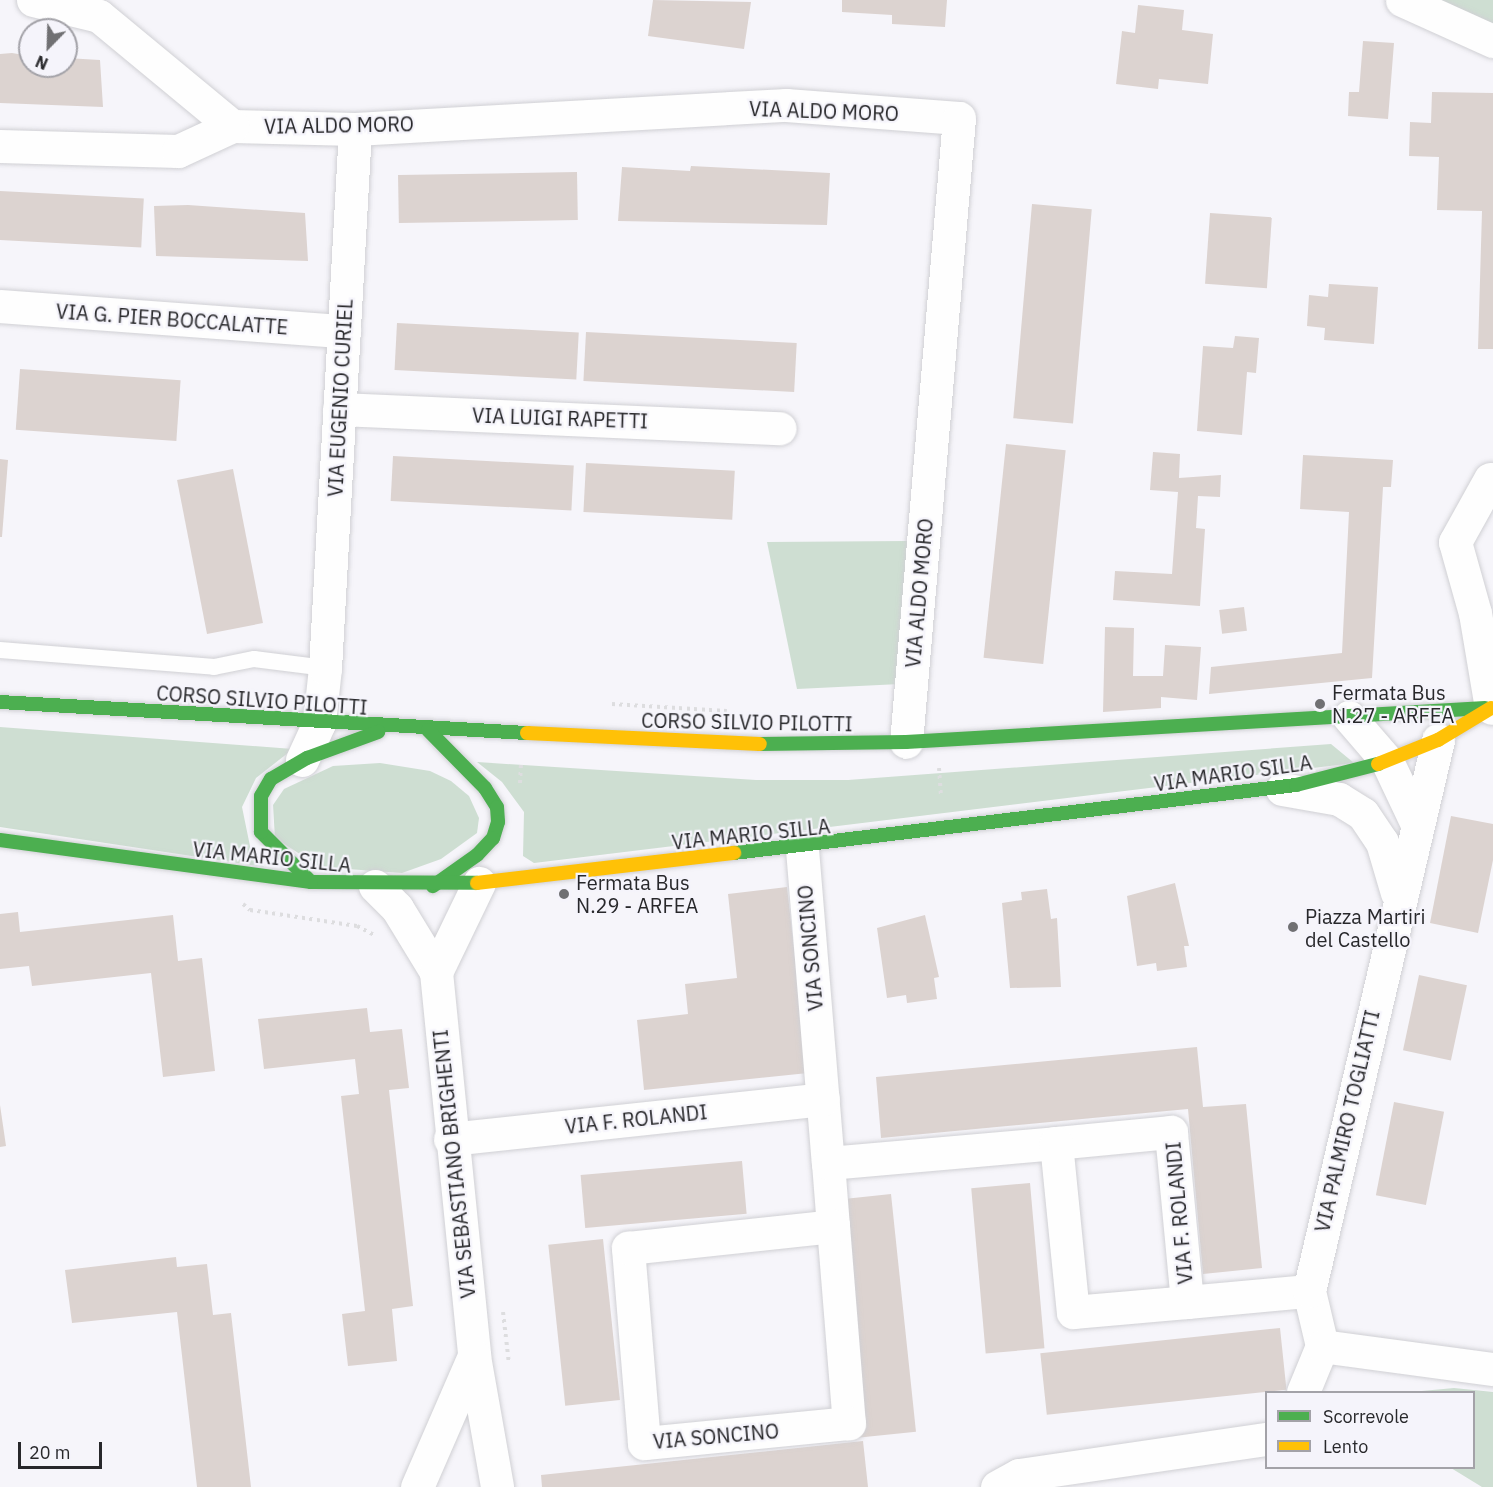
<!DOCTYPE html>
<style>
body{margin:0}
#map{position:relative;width:1493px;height:1487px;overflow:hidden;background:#f6f5fa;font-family:"IBM Plex Sans",sans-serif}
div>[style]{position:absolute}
.green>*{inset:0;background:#ceded2}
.building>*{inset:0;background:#dcd3d0;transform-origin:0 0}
.path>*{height:4px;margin-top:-2px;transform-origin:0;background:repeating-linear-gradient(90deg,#dddddf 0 3px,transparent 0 7.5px)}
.roads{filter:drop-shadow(0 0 2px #d0d0d4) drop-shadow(0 0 2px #d0d0d4)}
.lane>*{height:16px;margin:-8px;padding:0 8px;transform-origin:8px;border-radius:8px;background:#fefefe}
.street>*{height:33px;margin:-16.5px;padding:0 16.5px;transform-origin:16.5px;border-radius:16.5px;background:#fefefe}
.fast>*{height:14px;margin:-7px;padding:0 7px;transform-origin:7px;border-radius:7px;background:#4caf50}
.slow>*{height:14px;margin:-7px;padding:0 7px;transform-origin:7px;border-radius:7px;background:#ffc107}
.dots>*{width:16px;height:16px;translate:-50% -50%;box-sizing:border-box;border:3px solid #f5f4fb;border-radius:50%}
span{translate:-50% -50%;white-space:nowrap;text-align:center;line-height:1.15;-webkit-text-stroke:4.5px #f5f4fb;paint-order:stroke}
.street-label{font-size:20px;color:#28282b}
.poi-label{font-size:20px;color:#28282b}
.left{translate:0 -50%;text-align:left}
.legend{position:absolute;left:1265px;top:1391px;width:210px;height:78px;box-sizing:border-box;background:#f5f4fb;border:2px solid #a3a2a8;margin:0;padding:8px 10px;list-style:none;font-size:18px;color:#28282b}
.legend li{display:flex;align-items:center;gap:12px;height:30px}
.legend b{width:30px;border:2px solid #a3a2a8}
.north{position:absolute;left:18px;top:18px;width:60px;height:60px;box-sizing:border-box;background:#f5f4fb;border:2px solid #a3a2a8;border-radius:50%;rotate:203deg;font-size:16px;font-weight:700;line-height:24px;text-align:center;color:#28282b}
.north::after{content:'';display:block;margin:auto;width:21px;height:27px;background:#707073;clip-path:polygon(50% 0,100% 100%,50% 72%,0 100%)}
.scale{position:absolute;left:18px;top:1442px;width:84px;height:27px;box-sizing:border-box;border:3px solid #28282b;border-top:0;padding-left:8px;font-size:18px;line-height:21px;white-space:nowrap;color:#28282b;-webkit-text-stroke:4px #f5f4fb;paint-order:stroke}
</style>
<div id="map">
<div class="green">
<i style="clip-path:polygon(1436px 0,1493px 0,1493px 25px)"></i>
<i style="clip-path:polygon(907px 541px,900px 684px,797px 689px,767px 542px)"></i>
<i style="clip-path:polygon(0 727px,293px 749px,256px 778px,242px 807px,251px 851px,264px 867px,0 827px)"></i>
<i style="clip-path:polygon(1331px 744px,1354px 763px,534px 863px,523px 856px,524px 812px,502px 782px,477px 762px,756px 780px,848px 780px)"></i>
<i style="clip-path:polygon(380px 763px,430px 771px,451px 781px,469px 796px,479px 818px,477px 833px,441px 859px,402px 873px,320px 867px,275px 838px,273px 805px,284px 789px,333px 766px)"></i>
<i style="clip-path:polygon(1454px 1388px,1493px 1392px,1493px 1487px,1482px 1487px,1451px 1468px,1474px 1468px,1474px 1392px,1411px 1392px)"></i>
</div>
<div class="building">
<i style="clip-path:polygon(653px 0,751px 2px,744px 49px,648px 36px)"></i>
<i style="clip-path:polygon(842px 0,947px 0,945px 27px,892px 24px,892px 15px,842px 12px)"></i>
<i style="clip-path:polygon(1138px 5px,1184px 10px,1182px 30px,1213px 34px,1208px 84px,1159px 79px,1158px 89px,1116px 84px,1122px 31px,1135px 33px)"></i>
<i style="clip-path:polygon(1363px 41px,1394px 43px,1388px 119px,1348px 116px,1349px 92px,1359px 92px)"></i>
<i style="clip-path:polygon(12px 53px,30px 56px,30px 66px,66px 66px,66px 58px,100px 60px,103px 107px,0 103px,0 54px)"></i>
<i style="clip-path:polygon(1432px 92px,1493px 93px,1493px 349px,1478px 349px,1482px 211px,1437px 210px,1439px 157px,1409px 156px,1410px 122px,1431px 123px)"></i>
<i style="clip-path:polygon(691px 166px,830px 173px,827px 225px,618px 221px,622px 167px,690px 171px)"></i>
<i style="left:577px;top:172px;width:48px;height:179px;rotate:89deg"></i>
<i style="left:0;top:191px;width:144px;height:49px;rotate:3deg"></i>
<i style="left:1032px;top:204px;width:60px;height:215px;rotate:5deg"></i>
<i style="clip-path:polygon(188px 205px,305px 213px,308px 261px,156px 256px,154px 206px)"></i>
<i style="left:1210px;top:213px;width:62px;height:71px;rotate:4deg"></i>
<i style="clip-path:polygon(1329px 284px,1378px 287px,1374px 344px,1324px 340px,1325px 328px,1307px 326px,1309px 295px,1328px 297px)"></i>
<i style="left:397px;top:323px;width:182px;height:47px;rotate:3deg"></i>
<i style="left:586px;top:332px;width:211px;height:49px;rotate:3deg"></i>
<i style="clip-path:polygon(1235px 336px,1259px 338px,1256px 373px,1247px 372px,1242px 435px,1197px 431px,1203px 346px,1233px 348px)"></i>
<i style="left:20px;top:369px;width:161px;height:61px;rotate:4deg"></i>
<i style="left:1006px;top:444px;width:60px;height:215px;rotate:6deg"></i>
<i style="clip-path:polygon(1153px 452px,1180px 454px,1179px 478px,1221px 475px,1220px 497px,1198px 496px,1196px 528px,1205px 529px,1200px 606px,1113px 600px,1115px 571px,1172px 574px,1178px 492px,1150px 490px)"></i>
<i style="clip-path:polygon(1303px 455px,1393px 460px,1391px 487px,1383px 487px,1372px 678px,1209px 694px,1211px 667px,1342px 653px,1349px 512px,1300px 509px)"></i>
<i style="left:393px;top:456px;width:181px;height:45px;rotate:3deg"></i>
<i style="clip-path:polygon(0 459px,8px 460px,2px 537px,0 537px)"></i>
<i style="left:586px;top:463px;width:149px;height:49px;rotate:3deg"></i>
<i style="left:233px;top:469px;width:157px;height:57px;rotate:79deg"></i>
<i style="left:1244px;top:607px;width:24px;height:25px;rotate:83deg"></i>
<i style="clip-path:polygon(1105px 627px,1134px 628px,1133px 676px,1163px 676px,1165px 645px,1201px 647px,1197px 700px,1161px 697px,1161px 708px,1103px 712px)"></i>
<i style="clip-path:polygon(1451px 816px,1493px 824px,1493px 860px,1478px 933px,1430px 923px)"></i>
<i style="clip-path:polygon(1175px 883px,1189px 946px,1184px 946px,1187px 967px,1157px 971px,1156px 963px,1137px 966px,1127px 896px)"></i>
<i style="clip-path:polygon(787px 887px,808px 1073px,644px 1090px,637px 1020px,688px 1014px,685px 984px,737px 978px,728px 894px)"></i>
<i style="clip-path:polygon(1047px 889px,1051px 919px,1057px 918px,1061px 987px,1010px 988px,1002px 903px,1022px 900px,1021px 892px)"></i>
<i style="clip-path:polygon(18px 912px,20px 932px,173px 915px,178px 961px,202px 958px,215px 1071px,163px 1077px,151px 973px,32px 986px,29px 966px,0 969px,0 914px)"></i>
<i style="clip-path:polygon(925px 915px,939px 977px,934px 978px,937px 999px,907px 1003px,906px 995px,887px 998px,877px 928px)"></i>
<i style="left:1419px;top:975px;width:49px;height:77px;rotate:12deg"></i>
<i style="clip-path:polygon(367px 1008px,370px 1032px,402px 1029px,409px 1088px,389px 1090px,413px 1306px,392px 1309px,397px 1361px,348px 1366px,342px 1314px,365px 1311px,341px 1096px,359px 1094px,355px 1059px,264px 1069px,258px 1019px)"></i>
<i style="clip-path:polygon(1197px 1047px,1203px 1107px,1246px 1104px,1262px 1268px,1203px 1274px,1188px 1109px,881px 1138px,876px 1077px)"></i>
<i style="left:1394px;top:1102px;width:51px;height:95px;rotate:11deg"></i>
<i style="clip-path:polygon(0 1105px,6px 1146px,0 1147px)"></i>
<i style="left:742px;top:1161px;width:53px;height:162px;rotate:85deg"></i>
<i style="left:1030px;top:1183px;width:166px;height:59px;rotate:85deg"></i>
<i style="left:891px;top:1194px;width:239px;height:59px;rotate:84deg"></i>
<i style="left:603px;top:1239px;width:162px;height:55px;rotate:84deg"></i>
<i style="clip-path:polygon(176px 1257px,177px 1267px,207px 1264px,213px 1315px,231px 1313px,251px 1487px,197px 1487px,177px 1312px,72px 1323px,65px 1270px)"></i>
<i style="left:1280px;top:1328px;width:62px;height:241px;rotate:84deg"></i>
<i style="clip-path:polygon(863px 1441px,868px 1487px,542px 1487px,541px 1475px)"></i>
</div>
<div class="path">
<i style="left:612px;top:704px;width:115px;rotate:3.5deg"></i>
<i style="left:939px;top:768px;width:29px;rotate:86deg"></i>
<i style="left:520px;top:783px;width:22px;rotate:-87deg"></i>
<i style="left:243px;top:904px;width:9px;rotate:41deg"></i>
<i style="left:250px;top:910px;width:108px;rotate:8.5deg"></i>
<i style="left:357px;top:926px;width:21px;rotate:28deg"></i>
<i style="left:503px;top:1312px;width:52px;rotate:83.4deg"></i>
</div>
<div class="roads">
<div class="lane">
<i style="left:0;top:650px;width:215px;rotate:4.5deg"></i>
<i style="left:214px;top:667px;width:41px;rotate:-11.3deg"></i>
<i style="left:254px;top:659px;width:72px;rotate:7.2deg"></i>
</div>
<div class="street">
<i style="left:33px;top:0;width:68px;rotate:13.6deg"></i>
<i style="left:99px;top:16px;width:173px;rotate:39.6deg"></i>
<i style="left:232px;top:126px;width:123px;rotate:1.4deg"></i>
<i style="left:355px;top:129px;width:432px;rotate:-3.2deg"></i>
<i style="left:786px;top:105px;width:173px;rotate:4.3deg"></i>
<i style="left:959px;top:118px;width:626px;rotate:94.85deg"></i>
<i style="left:1402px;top:0;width:100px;rotate:24.3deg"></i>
<i style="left:0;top:146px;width:178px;rotate:1.6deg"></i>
<i style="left:178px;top:151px;width:60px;rotate:-24.8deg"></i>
<i style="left:0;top:306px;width:345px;rotate:4.2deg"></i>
<i style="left:339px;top:409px;width:441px;rotate:2.5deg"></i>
<i style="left:1490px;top:479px;width:72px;rotate:119.1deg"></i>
<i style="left:1455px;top:542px;width:74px;rotate:74.3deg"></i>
<i style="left:1475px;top:613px;width:96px;rotate:80.4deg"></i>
<i style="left:1349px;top:717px;width:58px;rotate:49.2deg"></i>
<i style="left:1387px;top:761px;width:68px;rotate:64.6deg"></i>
<i style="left:302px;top:760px;width:41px;rotate:-65.3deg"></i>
<i style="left:319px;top:723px;width:55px;rotate:-83.8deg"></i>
<i style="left:325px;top:668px;width:540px;rotate:-86.81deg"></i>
<i style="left:1282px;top:789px;width:58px;rotate:10deg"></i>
<i style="left:1339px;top:799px;width:28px;rotate:32deg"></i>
<i style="left:1363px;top:814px;width:34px;rotate:56deg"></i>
<i style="left:1382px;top:842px;width:53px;rotate:73.6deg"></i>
<i style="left:802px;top:849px;width:315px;rotate:85.3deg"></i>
<i style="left:828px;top:1163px;width:63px;rotate:85.5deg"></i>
<i style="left:833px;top:1226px;width:198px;rotate:85.4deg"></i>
<i style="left:849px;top:1423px;width:206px;rotate:174.4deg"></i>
<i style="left:644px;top:1443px;width:196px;rotate:-94.7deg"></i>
<i style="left:628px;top:1248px;width:206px;rotate:-6.1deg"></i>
<i style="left:375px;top:886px;width:31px;rotate:45deg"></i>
<i style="left:397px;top:908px;width:75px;rotate:58.6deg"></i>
<i style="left:436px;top:972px;width:386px;rotate:84.3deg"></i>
<i style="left:474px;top:1356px;width:133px;rotate:80deg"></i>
<i style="left:436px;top:972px;width:99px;rotate:-64.2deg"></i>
<i style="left:450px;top:1139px;width:375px;rotate:-6.1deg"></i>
<i style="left:828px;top:1163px;width:229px;rotate:-5deg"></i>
<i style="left:1187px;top:1302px;width:171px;rotate:-95.4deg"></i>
<i style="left:1171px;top:1132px;width:116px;rotate:174.5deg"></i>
<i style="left:1056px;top:1143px;width:170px;rotate:84.3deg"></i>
<i style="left:1073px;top:1312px;width:114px;rotate:-5deg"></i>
<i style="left:1187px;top:1302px;width:122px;rotate:-5.2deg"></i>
<i style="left:1322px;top:1346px;width:57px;rotate:-103.3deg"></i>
<i style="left:1309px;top:1291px;width:566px;rotate:-76.82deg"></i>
<i style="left:1303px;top:1392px;width:50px;rotate:-67.6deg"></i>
<i style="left:1322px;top:1346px;width:173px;rotate:7.7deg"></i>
<i style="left:417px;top:1487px;width:143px;rotate:-66.5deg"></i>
<i style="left:997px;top:1487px;width:25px;rotate:-29deg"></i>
<i style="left:1019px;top:1475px;width:250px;rotate:-8.3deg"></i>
</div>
<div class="fast">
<i style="left:0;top:702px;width:528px;rotate:3.37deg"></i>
<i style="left:428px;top:730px;width:81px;rotate:45.5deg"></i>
<i style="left:485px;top:788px;width:22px;rotate:58deg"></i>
<i style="left:497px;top:807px;width:15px;rotate:86deg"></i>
<i style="left:498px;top:822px;width:17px;rotate:107deg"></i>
<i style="left:493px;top:838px;width:23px;rotate:133deg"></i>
<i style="left:477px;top:855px;width:54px;rotate:144.8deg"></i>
<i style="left:760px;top:744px;width:146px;rotate:-0.8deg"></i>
<i style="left:906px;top:742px;width:580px;rotate:-3.36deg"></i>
<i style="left:0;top:840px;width:314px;rotate:7.7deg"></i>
<i style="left:311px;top:882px;width:166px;rotate:0.3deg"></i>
<i style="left:734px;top:853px;width:566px;rotate:-6.9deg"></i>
<i style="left:1296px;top:785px;width:85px;rotate:-14.4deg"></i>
<i style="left:311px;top:882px;width:71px;rotate:-135deg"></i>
<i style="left:261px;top:832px;width:36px;rotate:-90deg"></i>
<i style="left:261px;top:796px;width:20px;rotate:-60deg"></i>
<i style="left:271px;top:779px;width:42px;rotate:-30.3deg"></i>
<i style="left:307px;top:758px;width:76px;rotate:-20.1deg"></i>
</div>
<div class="slow">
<i style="left:527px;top:733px;width:233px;rotate:2.7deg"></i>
<i style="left:1378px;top:764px;width:65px;rotate:-21.8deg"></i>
<i style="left:1438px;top:740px;width:62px;rotate:-31.1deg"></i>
<i style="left:477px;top:883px;width:259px;rotate:-6.7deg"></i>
</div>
</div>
<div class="dots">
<i style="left:1320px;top:704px;background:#707073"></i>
<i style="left:564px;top:894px;background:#707073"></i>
<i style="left:1293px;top:927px;background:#707073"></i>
</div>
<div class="street-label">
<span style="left:824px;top:111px;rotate:2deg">VIA ALDO MORO</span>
<span style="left:339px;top:125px;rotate:-1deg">VIA ALDO MORO</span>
<span style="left:172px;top:319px;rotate:4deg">VIA G. PIER BOCCALATTE</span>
<span style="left:340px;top:398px;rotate:-87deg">VIA EUGENIO CURIEL</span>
<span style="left:560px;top:418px;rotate:2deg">VIA LUIGI RAPETTI</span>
<span style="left:919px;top:593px;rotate:-85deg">VIA ALDO MORO</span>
<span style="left:262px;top:700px;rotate:4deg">CORSO SILVIO PILOTTI</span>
<span style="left:747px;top:722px;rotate:1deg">CORSO SILVIO PILOTTI</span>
<span style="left:1233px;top:773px;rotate:-8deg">VIA MARIO SILLA</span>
<span style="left:751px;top:834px;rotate:-6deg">VIA MARIO SILLA</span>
<span style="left:272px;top:857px;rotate:6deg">VIA MARIO SILLA</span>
<span style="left:810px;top:948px;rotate:-95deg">VIA SONCINO</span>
<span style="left:636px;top:1119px;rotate:-6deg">VIA F. ROLANDI</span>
<span style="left:1347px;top:1121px;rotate:-77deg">VIA PALMIRO TOGLIATTI</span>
<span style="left:454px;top:1164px;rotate:-96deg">VIA SEBASTIANO BRIGHENTI</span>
<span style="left:1179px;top:1213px;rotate:-95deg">VIA F. ROLANDI</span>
<span style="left:716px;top:1436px;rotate:-5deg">VIA SONCINO</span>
</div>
<div class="poi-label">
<span class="left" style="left:1332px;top:704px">Fermata Bus<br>N.27 - ARFEA</span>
<span class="left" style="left:576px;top:894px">Fermata Bus<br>N.29 - ARFEA</span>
<span class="left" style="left:1305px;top:928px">Piazza Martiri<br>del Castello</span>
</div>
<ul class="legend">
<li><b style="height:8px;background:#4caf50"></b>Scorrevole</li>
<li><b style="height:8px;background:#ffc107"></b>Lento</li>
</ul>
<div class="north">N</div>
<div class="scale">20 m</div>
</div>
